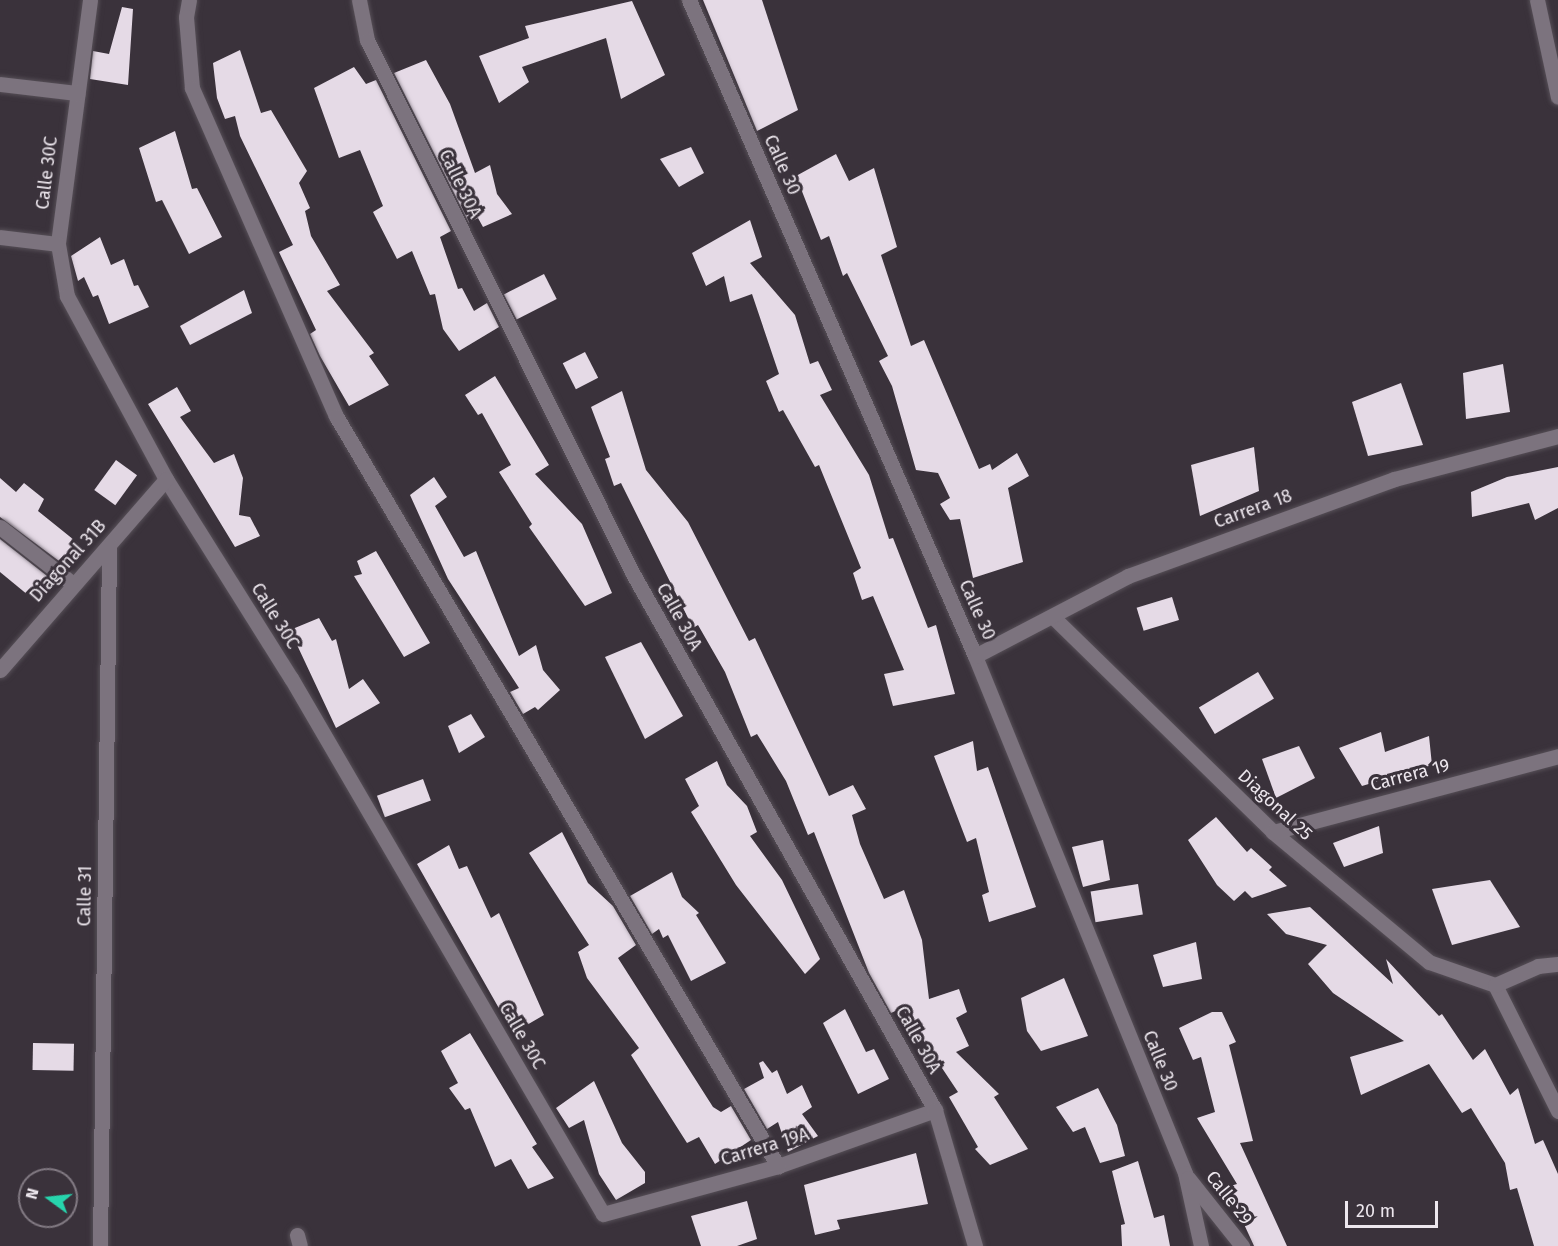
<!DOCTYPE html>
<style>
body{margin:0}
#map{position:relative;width:1558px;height:1246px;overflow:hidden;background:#3a323b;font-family:"Fira Sans",sans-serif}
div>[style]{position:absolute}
.building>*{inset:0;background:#e5dae6;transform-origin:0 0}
.roads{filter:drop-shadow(0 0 2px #564f57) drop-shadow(0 0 2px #564f57)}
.street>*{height:15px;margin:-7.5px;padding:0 7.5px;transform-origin:7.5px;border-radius:7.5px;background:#7c737e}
span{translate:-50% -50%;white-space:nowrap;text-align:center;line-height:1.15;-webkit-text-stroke:6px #3a323b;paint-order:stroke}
.street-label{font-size:18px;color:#ede7ee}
.north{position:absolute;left:18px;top:1168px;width:60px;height:60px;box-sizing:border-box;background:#3a323b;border:2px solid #827a83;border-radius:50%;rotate:285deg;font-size:16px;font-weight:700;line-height:24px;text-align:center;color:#ede7ee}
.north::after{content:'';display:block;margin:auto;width:21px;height:27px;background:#27d5ad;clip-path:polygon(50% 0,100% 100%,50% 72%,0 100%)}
.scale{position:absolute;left:1345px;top:1201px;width:93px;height:27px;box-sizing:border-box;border:3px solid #ede7ee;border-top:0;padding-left:8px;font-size:18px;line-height:21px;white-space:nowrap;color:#ede7ee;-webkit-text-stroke:4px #3a323b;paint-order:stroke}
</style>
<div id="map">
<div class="building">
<i style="clip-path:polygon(703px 0,762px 0,798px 110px,757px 131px)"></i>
<i style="clip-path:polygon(632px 1px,665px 75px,621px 99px,606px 38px,522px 67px,529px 82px,499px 103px,479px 56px,529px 38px,525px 26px)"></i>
<i style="clip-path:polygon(122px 7px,133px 9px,128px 85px,90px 79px,93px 51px,109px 54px)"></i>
<i style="clip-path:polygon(240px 50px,261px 113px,271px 110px,307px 171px,299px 183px,310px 208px,305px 211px,311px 236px,340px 285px,327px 291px,374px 353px,369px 356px,389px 385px,349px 406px,320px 356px,310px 334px,316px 330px,279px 252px,293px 245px,240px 136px,235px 116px,225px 119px,217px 98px,213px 63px)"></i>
<i style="clip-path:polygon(426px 60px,450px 104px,475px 173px,490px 165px,497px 194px,512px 214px,483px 227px,478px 218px,469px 223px,394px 73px)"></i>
<i style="clip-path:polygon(354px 67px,366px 84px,376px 80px,451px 231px,440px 237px,458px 289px,462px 288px,474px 311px,487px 303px,499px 327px,459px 351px,443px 329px,435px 294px,430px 295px,412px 251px,397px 259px,373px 212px,383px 206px,360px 150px,339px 158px,314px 88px)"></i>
<i style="clip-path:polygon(175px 131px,192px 189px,197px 188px,222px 237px,189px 254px,162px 200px,156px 202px,139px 148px)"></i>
<i style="clip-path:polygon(691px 147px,704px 173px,679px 187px,660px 159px)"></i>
<i style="clip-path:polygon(836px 154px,849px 181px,874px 168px,897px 247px,881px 255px,911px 346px,924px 340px,979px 469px,990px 464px,992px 470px,1017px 453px,1029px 476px,1008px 488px,1023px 562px,973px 578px,960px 519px,950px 520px,940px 504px,950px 498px,938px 473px,916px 470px,892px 386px,879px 361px,888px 356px,847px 273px,843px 276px,829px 236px,821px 240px,796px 176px)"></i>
<i style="clip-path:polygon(750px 220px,762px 257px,750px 263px,795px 315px,810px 364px,818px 361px,832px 390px,820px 395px,869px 475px,889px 539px,893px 538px,928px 628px,936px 625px,955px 694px,893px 706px,884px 674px,904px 670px,873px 596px,862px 600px,853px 573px,861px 568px,819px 465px,815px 467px,783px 410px,779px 412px,766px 381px,779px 374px,752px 294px,730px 302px,724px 276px,706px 286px,692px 253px)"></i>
<i style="clip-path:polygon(100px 237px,111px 265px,124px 259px,134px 286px,138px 285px,149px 307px,109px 324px,98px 295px,93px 297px,84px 277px,78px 281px,71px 256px)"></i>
<i style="left:544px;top:274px;width:28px;height:45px;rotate:63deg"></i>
<i style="clip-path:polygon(244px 290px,252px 313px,190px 345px,180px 326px)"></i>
<i style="left:585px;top:352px;width:29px;height:25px;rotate:63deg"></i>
<i style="clip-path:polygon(1503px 364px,1510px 412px,1466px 419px,1463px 373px)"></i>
<i style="clip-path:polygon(495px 376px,549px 465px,535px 474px,582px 524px,612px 593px,585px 606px,529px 527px,532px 524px,499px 472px,511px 465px,482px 413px,478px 415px,465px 395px)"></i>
<i style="clip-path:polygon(1401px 383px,1423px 445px,1368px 456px,1352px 402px)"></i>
<i style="clip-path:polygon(177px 387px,191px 411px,180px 417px,214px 463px,234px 454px,243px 478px,239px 515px,250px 517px,260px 536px,235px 547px,148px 404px)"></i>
<i style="clip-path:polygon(622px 391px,646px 470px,688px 522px,749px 641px,755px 638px,829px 796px,853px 785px,866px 809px,852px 815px,860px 844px,884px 899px,904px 890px,922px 940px,929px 999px,959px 989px,967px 1012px,956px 1018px,969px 1046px,956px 1052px,999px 1094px,994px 1097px,1028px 1149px,990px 1165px,975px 1149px,978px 1147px,949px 1097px,958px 1092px,902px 1008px,891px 1013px,869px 973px,814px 832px,808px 835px,786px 781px,757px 734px,751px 737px,725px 672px,698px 625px,693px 628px,621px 483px,614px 486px,605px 459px,610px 457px,591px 407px)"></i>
<i style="clip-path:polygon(1254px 447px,1259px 491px,1200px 516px,1191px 465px)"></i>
<i style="left:116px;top:460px;width:26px;height:37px;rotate:36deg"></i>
<i style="clip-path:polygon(1558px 467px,1558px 508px,1535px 520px,1529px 503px,1472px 517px,1471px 492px,1507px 477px)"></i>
<i style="clip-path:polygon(434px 477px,447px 497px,435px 506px,464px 557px,476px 551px,519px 656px,536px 645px,543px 670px,560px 690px,538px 710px,535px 707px,523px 714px,510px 692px,519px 688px,448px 579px,410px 495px)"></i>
<i style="clip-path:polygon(0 478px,16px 492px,24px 483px,44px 499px,38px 511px,79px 544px,63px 564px,0 517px)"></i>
<i style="clip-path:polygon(0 539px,51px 579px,34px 600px,0 572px)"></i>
<i style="clip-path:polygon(376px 551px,430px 643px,404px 657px,354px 576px,362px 574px,357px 561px)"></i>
<i style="left:1172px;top:597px;width:24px;height:37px;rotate:73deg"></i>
<i style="clip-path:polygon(319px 618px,332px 641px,336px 639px,349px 689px,363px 679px,380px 703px,336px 728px,290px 630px)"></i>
<i style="clip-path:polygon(641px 642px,683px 716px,645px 739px,605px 657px)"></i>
<i style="left:1258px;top:672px;width:31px;height:69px;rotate:59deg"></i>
<i style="clip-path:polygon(471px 714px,485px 737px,459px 753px,448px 726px)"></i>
<i style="clip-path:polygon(1381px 732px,1385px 752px,1429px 736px,1432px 765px,1362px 786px,1339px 748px)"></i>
<i style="clip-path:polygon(973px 741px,977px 771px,988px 767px,1036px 907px,989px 922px,982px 895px,989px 892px,976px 838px,967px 842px,934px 756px)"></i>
<i style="clip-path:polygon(1299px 746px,1315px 778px,1276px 798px,1262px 759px)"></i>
<i style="clip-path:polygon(717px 761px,727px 785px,747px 806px,757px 832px,750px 836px,782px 880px,820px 959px,805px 974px,736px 885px,691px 812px,699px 806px,685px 779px)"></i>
<i style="left:423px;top:779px;width:23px;height:49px;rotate:70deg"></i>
<i style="clip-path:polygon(1216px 817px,1247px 852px,1251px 848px,1272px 867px,1269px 870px,1287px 886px,1252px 898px,1245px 891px,1234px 901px,1217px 885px,1188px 840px)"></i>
<i style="clip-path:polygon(1379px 826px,1383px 853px,1344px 867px,1333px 843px)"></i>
<i style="clip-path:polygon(562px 832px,588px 883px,613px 906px,636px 945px,618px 958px,713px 1107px,721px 1112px,731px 1106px,751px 1140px,715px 1164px,699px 1137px,687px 1143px,631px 1055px,639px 1048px,587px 978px,578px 952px,589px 945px,529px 853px)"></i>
<i style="clip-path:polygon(1103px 840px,1110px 880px,1083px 887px,1072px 847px)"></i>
<i style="clip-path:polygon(449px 845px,459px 869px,467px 866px,491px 918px,499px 913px,544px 1015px,513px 1033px,417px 864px)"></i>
<i style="clip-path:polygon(672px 872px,682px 897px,699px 913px,696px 915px,726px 963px,691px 981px,668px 935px,663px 938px,659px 929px,652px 934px,630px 896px)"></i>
<i style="clip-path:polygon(1490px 880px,1520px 927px,1452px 945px,1432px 889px)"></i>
<i style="left:1138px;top:884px;width:31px;height:48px;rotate:81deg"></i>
<i style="clip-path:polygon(1310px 907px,1393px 984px,1386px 959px,1439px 1016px,1442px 1014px,1473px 1060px,1485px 1049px,1510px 1095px,1518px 1088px,1535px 1144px,1543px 1140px,1558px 1174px,1558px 1246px,1534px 1246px,1517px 1188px,1510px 1190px,1505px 1163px,1471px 1108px,1462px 1113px,1429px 1064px,1361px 1095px,1350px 1057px,1404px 1041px,1333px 993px,1308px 964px,1327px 945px,1286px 934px,1267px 914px)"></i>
<i style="clip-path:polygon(1196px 942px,1202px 979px,1163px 987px,1153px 955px)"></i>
<i style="clip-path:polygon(1064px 978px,1088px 1036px,1041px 1051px,1027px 1031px,1021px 998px)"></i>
<i style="clip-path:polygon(845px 1009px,866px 1052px,874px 1049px,889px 1079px,858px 1094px,823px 1023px)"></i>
<i style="clip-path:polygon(1212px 1012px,1222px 1012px,1236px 1042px,1229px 1045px,1253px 1141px,1240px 1143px,1287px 1246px,1254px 1246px,1227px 1187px,1237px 1184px,1197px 1118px,1215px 1112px,1201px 1057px,1193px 1060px,1179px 1028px)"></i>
<i style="clip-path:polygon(470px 1033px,537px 1144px,532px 1147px,554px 1178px,528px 1189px,511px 1159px,495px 1167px,470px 1108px,465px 1110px,449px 1088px,458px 1083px,441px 1051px)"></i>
<i style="left:33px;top:1043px;width:41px;height:27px;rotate:1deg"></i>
<i style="clip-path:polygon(763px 1061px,772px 1073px,777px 1070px,787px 1094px,802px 1085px,812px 1107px,802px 1114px,818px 1136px,788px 1152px,778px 1122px,767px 1129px,744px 1089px,764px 1078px,759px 1063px)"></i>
<i style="clip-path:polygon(594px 1081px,622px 1143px,645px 1172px,645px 1183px,616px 1200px,599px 1174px,584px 1120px,569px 1128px,556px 1108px)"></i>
<i style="clip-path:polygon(1098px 1088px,1117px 1125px,1125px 1156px,1100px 1163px,1085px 1127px,1073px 1132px,1056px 1107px)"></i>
<i style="clip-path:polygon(916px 1153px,928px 1204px,837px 1220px,840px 1229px,815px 1235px,804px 1185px)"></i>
<i style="clip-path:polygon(1138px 1161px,1154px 1218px,1164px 1215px,1170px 1246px,1122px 1246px,1121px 1225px,1125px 1224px,1112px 1171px)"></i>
<i style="clip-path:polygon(747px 1201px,757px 1239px,737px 1246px,701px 1246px,691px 1216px)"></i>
</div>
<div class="roads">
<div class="street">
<i style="left:90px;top:0;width:246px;rotate:97.5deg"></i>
<i style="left:58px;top:244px;width:53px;rotate:80.2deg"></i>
<i style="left:67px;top:296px;width:208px;rotate:61.6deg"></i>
<i style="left:166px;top:479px;width:235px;rotate:57.9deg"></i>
<i style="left:291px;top:678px;width:620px;rotate:59.8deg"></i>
<i style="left:603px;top:1214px;width:181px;rotate:-15.3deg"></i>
<i style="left:778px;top:1166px;width:167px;rotate:-19.6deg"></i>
<i style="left:189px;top:0;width:17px;rotate:100deg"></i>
<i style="left:186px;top:17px;width:71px;rotate:85.2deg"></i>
<i style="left:192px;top:88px;width:358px;rotate:66.3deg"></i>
<i style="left:336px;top:416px;width:871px;rotate:59.49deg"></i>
<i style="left:359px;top:0;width:41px;rotate:78.7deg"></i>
<i style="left:367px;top:40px;width:597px;rotate:63.52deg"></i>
<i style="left:633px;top:574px;width:615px;rotate:60.6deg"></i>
<i style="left:935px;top:1110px;width:142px;rotate:73.6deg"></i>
<i style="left:689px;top:0;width:716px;rotate:66.44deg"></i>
<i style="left:975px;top:656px;width:558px;rotate:67.89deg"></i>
<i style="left:1185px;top:1173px;width:75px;rotate:77.6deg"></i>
<i style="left:1537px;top:0;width:99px;rotate:77.8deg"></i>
<i style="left:0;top:84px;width:78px;rotate:6.7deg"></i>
<i style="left:0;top:237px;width:58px;rotate:6.9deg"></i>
<i style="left:0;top:527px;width:93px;rotate:38deg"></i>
<i style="left:1053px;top:617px;width:308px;rotate:44.3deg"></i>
<i style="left:1273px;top:832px;width:203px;rotate:39.8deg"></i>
<i style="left:1429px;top:962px;width:70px;rotate:19.2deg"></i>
<i style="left:975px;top:656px;width:173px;rotate:-27.6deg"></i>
<i style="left:1128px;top:576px;width:283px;rotate:-20deg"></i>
<i style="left:1394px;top:479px;width:170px;rotate:-14.7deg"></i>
<i style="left:0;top:670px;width:253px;rotate:-49deg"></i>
<i style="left:1273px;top:832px;width:295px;rotate:-14.9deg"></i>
<i style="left:1495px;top:985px;width:141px;rotate:63.4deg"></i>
<i style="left:1495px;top:985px;width:47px;rotate:-23.8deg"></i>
<i style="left:1538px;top:966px;width:20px;rotate:-6deg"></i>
<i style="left:1188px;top:1178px;width:87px;rotate:51.5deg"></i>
<i style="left:297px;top:1235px;width:11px;rotate:75deg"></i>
<i style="left:100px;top:1246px;width:700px;rotate:-89.26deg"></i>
</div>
</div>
<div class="street-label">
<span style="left:782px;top:165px;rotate:66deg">Calle 30</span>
<span style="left:47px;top:173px;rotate:-83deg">Calle 30C</span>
<span style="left:460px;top:184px;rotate:64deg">Calle 30A</span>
<span style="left:1253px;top:509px;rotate:-20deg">Carrera 18</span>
<span style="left:68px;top:561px;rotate:-48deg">Diagonal 31B</span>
<span style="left:977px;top:610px;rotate:66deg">Calle 30</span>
<span style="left:275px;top:616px;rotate:58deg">Calle 30C</span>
<span style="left:679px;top:617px;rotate:61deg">Calle 30A</span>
<span style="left:1410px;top:775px;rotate:-15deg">Carrera 19</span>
<span style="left:1275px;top:805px;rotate:43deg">Diagonal 25</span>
<span style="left:85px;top:896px;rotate:-89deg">Calle 31</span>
<span style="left:522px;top:1036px;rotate:60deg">Calle 30C</span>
<span style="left:918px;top:1040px;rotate:61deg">Calle 30A</span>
<span style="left:1160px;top:1061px;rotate:68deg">Calle 30</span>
<span style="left:765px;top:1147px;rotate:-17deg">Carrera 19A</span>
<span style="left:1229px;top:1198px;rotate:52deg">Calle 29</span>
</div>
<div class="north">N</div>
<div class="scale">20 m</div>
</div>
